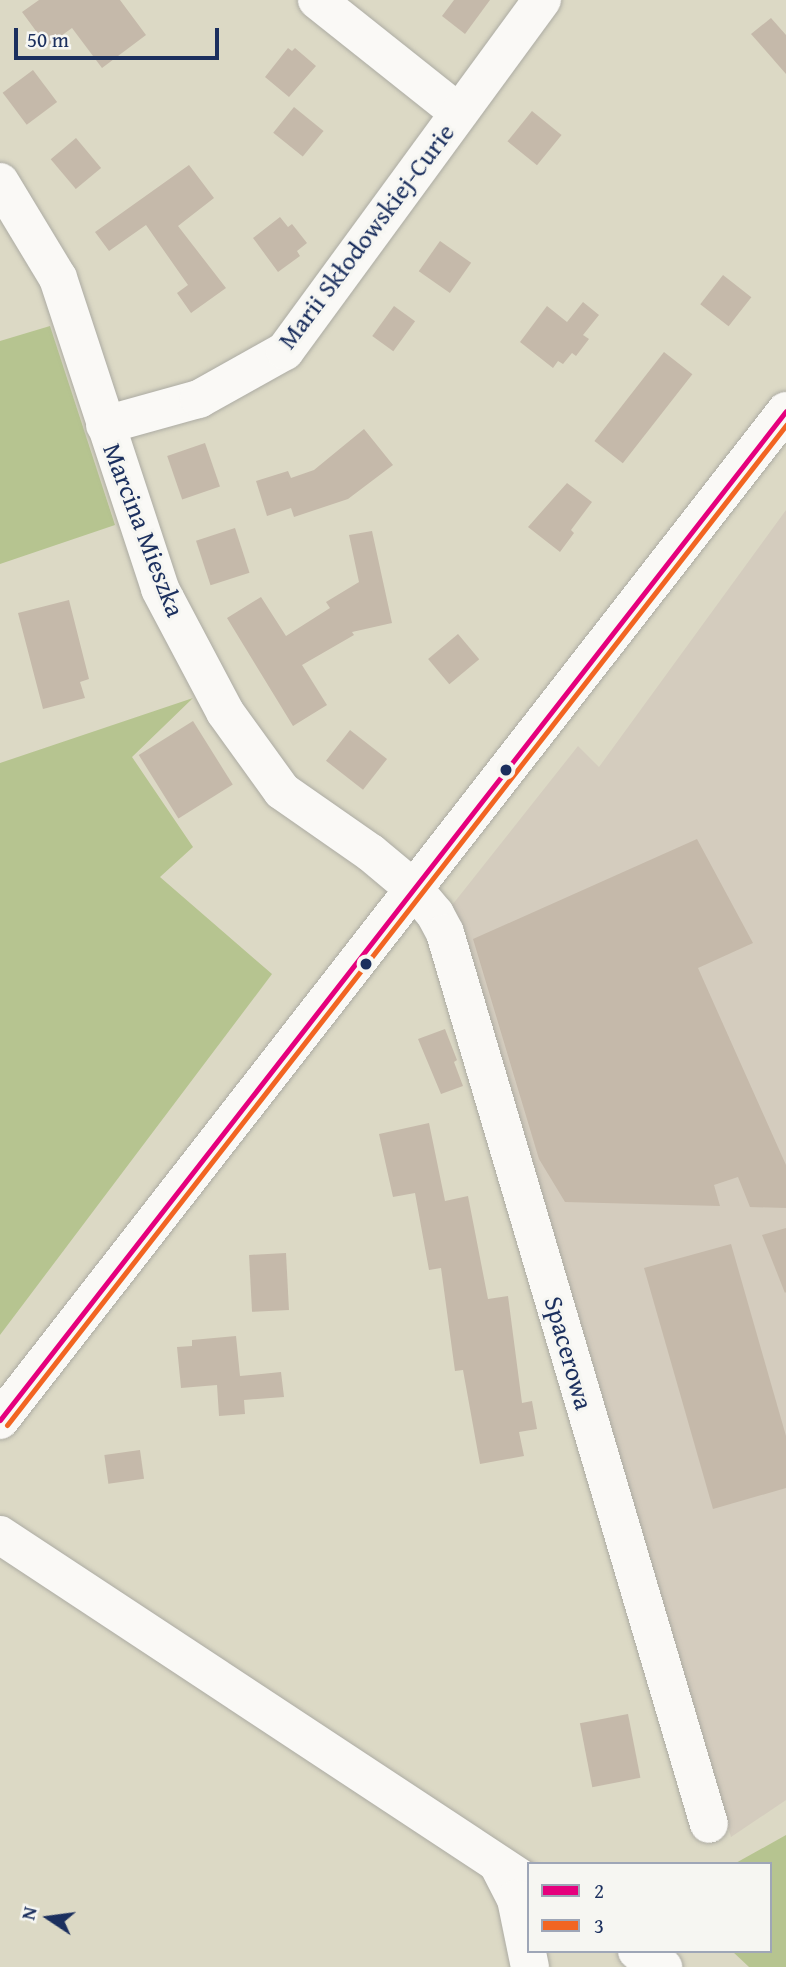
<!DOCTYPE html>
<meta charset="utf-8">
<style>
body{margin:0}
#map{position:relative;width:786px;height:1967px;overflow:hidden;background:#dcd9c5;font-family:"Gentium Book Plus",serif}
div>[style]{position:absolute}
.industrial>*{inset:0;background:#d4ccbe}
.forest>*{inset:0;background:#b6c490}
.building>*{inset:0;background:#c5b9aa;transform-origin:0 0}
.roads{filter:drop-shadow(0 0 2px #acaba3) drop-shadow(0 0 2px #acaba3)}
.minor>*{height:38px;margin:-19px;padding:0 19px;transform-origin:19px;border-radius:19px;background:#faf9f6}
.highway>*{height:38px;margin:-19px;padding:0 19px;transform-origin:19px;border-radius:19px;background:#faf9f6}
.bus-1>*{height:5px;margin:-2.5px;padding:0 2.5px;transform-origin:2.5px;border-radius:2.5px;background:#e5007d}
.bus-2>*{height:5px;margin:-2.5px;padding:0 2.5px;transform-origin:2.5px;border-radius:2.5px;background:#f26522}
.dots>*{width:19px;height:19px;translate:-50% -50%;box-sizing:border-box;border:4px solid #f6f6f2;border-radius:50%}
span{translate:-50% -50%;white-space:nowrap;text-align:center;line-height:1.15;-webkit-text-stroke:6px #f6f6f2;paint-order:stroke}
.street-label{font-size:26px;color:#1b2f5e}
.legend{position:absolute;left:527px;top:1862px;width:245px;height:91px;box-sizing:border-box;background:#f6f6f2;border:2px solid #9ea6b7;margin:0;padding:9px 12px;list-style:none;font-size:21px;color:#1b2f5e}
.legend li{display:flex;align-items:center;gap:14px;height:35px}
.legend b{width:35px;border:2px solid #9ea6b7}
.north{position:absolute;left:14px;top:1883px;width:70px;height:70px;-webkit-text-stroke:5px #f6f6f2;paint-order:stroke;rotate:283deg;font-size:19px;font-weight:700;line-height:28px;text-align:center;color:#1b2f5e}
.north::after{content:'';display:block;margin:auto;width:24px;height:32px;background:#1b2f5e;clip-path:polygon(50% 0,100% 100%,50% 72%,0 100%)}
.scale{position:absolute;left:14px;top:28px;width:205px;height:32px;box-sizing:border-box;border:4px solid #1b2f5e;border-top:0;padding-left:9px;font-size:21px;line-height:24px;white-space:nowrap;color:#1b2f5e;-webkit-text-stroke:5px #f6f6f2;paint-order:stroke}
</style>
<div id="map">
<div class="industrial">
<i style="clip-path:polygon(786px 510px,786px 1800px,731px 1837px,544px 1206px,449px 909px,578px 746px,599px 767px)"></i>
</div>
<div class="forest">
<i style="clip-path:polygon(50px 326px,115px 525px,0 564px,0 341px)"></i>
<i style="clip-path:polygon(193px 698px,132px 757px,193px 847px,160px 877px,272px 974px,0 1335px,0 763px)"></i>
<i style="clip-path:polygon(786px 1835px,786px 1967px,749px 1967px,732px 1951px,770px 1951px,770px 1864px,734px 1864px)"></i>
</div>
<div class="building">
<i style="clip-path:polygon(39px 0,120px 0,146px 35px,102px 68px,72px 28px,47px 46px,22px 12px)"></i>
<i style="clip-path:polygon(454px 0,490px 0,465px 34px,442px 16px)"></i>
<i style="clip-path:polygon(771px 18px,786px 35px,786px 74px,751px 34px)"></i>
<i style="clip-path:polygon(288px 48px,292px 51px,295px 48px,316px 66px,289px 97px,265px 77px)"></i>
<i style="left:33px;top:70px;width:40px;height:38px;rotate:53deg"></i>
<i style="left:294px;top:107px;width:38px;height:33px;rotate:39deg"></i>
<i style="left:532px;top:111px;width:38px;height:39px;rotate:39deg"></i>
<i style="left:76px;top:138px;width:39px;height:33px;rotate:50deg"></i>
<i style="clip-path:polygon(189px 165px,214px 198px,178px 226px,226px 288px,191px 313px,177px 293px,188px 285px,146px 225px,109px 251px,95px 232px)"></i>
<i style="clip-path:polygon(280px 217px,288px 227px,292px 224px,307px 243px,297px 251px,300px 256px,278px 272px,253px 238px)"></i>
<i style="left:440px;top:241px;width:38px;height:37px;rotate:35deg"></i>
<i style="left:723px;top:275px;width:36px;height:37px;rotate:38deg"></i>
<i style="clip-path:polygon(583px 302px,599px 315px,583px 335px,589px 339px,576px 356px,572px 353px,563px 364px,558px 361px,553px 368px,520px 342px,547px 306px,567px 322px)"></i>
<i style="left:394px;top:306px;width:26px;height:37px;rotate:36deg"></i>
<i style="left:664px;top:352px;width:36px;height:113px;rotate:38deg"></i>
<i style="clip-path:polygon(364px 429px,393px 465px,348px 499px,294px 517px,291px 508px,267px 516px,256px 481px,288px 471px,291px 478px,314px 470px)"></i>
<i style="left:205px;top:443px;width:46px;height:40px;rotate:71deg"></i>
<i style="clip-path:polygon(567px 483px,592px 502px,571px 530px,574px 533px,560px 552px,528px 527px)"></i>
<i style="left:235px;top:528px;width:47px;height:41px;rotate:72deg"></i>
<i style="clip-path:polygon(372px 531px,392px 623px,352px 632px,354px 635px,302px 665px,327px 705px,293px 726px,227px 618px,261px 597px,286px 636px,330px 608px,326px 602px,359px 582px,349px 535px)"></i>
<i style="clip-path:polygon(69px 600px,89px 679px,80px 682px,85px 698px,43px 709px,18px 613px)"></i>
<i style="left:458px;top:634px;width:33px;height:39px;rotate:50deg"></i>
<i style="left:193px;top:721px;width:75px;height:64px;rotate:58deg"></i>
<i style="left:350px;top:730px;width:47px;height:39px;rotate:38deg"></i>
<i style="clip-path:polygon(697px 839px,753px 943px,698px 968px,786px 1165px,786px 1208px,750px 1207px,738px 1177px,714px 1185px,720px 1206px,565px 1202px,539px 1159px,473px 939px)"></i>
<i style="clip-path:polygon(445px 1029px,457px 1060px,454px 1062px,463px 1086px,441px 1094px,418px 1039px)"></i>
<i style="clip-path:polygon(429px 1123px,445px 1201px,468px 1196px,488px 1299px,508px 1296px,522px 1403px,532px 1401px,537px 1429px,519px 1432px,524px 1456px,480px 1464px,463px 1370px,455px 1371px,441px 1268px,429px 1270px,415px 1193px,393px 1197px,379px 1134px)"></i>
<i style="clip-path:polygon(786px 1228px,786px 1292px,785px 1293px,762px 1235px)"></i>
<i style="clip-path:polygon(731px 1244px,786px 1436px,786px 1488px,713px 1509px,644px 1268px)"></i>
<i style="left:286px;top:1253px;width:57px;height:37px;rotate:87deg"></i>
<i style="clip-path:polygon(236px 1336px,240px 1376px,281px 1372px,284px 1397px,244px 1400px,245px 1414px,219px 1416px,217px 1385px,181px 1388px,177px 1347px,192px 1346px,192px 1340px)"></i>
<i style="left:140px;top:1450px;width:29px;height:36px;rotate:82deg"></i>
<i style="left:628px;top:1714px;width:65px;height:49px;rotate:79deg"></i>
</div>
<div class="roads">
<div class="minor">
<i style="left:317px;top:0;width:180px;rotate:38.5deg"></i>
<i style="left:0;top:182px;width:112px;rotate:58.9deg"></i>
<i style="left:58px;top:278px;width:327px;rotate:71.8deg"></i>
<i style="left:160px;top:589px;width:139px;rotate:62.1deg"></i>
<i style="left:225px;top:712px;width:97px;rotate:54.2deg"></i>
<i style="left:282px;top:791px;width:108px;rotate:34.9deg"></i>
<i style="left:371px;top:853px;width:56px;rotate:39.9deg"></i>
<i style="left:414px;top:889px;width:33px;rotate:50deg"></i>
<i style="left:435px;top:914px;width:21px;rotate:62deg"></i>
<i style="left:445px;top:933px;width:929px;rotate:73.5deg"></i>
<i style="left:105px;top:425px;width:98px;rotate:-15.5deg"></i>
<i style="left:199px;top:399px;width:98px;rotate:-29.2deg"></i>
<i style="left:285px;top:351px;width:435px;rotate:-53.8deg"></i>
<i style="left:0;top:1420px;width:1279px;rotate:-52.08deg"></i>
</div>
<div class="highway">
<i style="left:0;top:1535px;width:634px;rotate:33.41deg"></i>
<i style="left:499px;top:1866px;width:37px;rotate:63deg"></i>
<i style="left:516px;top:1899px;width:69px;rotate:78.4deg"></i>
<i style="left:637px;top:1951px;width:31px;rotate:32deg"></i>
</div>
</div>
<div class="bus-1">
<i style="left:0;top:1420px;width:1279px;rotate:-52.08deg"></i>
</div>
<div class="bus-2">
<i style="left:7px;top:1425px;width:1268px;rotate:-52.08deg"></i>
</div>
<div class="dots">
<i style="left:506px;top:770px;background:#1b2f5e"></i>
<i style="left:366px;top:964px;background:#1b2f5e"></i>
</div>
<div class="street-label">
<span style="left:366px;top:236px;rotate:-53deg">Marii Skłodowskiej-Curie</span>
<span style="left:144px;top:530px;rotate:69deg">Marcina Mieszka</span>
<span style="left:569px;top:1353px;rotate:74deg">Spacerowa</span>
</div>
<ul class="legend">
<li><b style="height:9px;background:#e5007d"></b>2</li>
<li><b style="height:9px;background:#f26522"></b>3</li>
</ul>
<div class="north">N</div>
<div class="scale">50 m</div>
</div>
